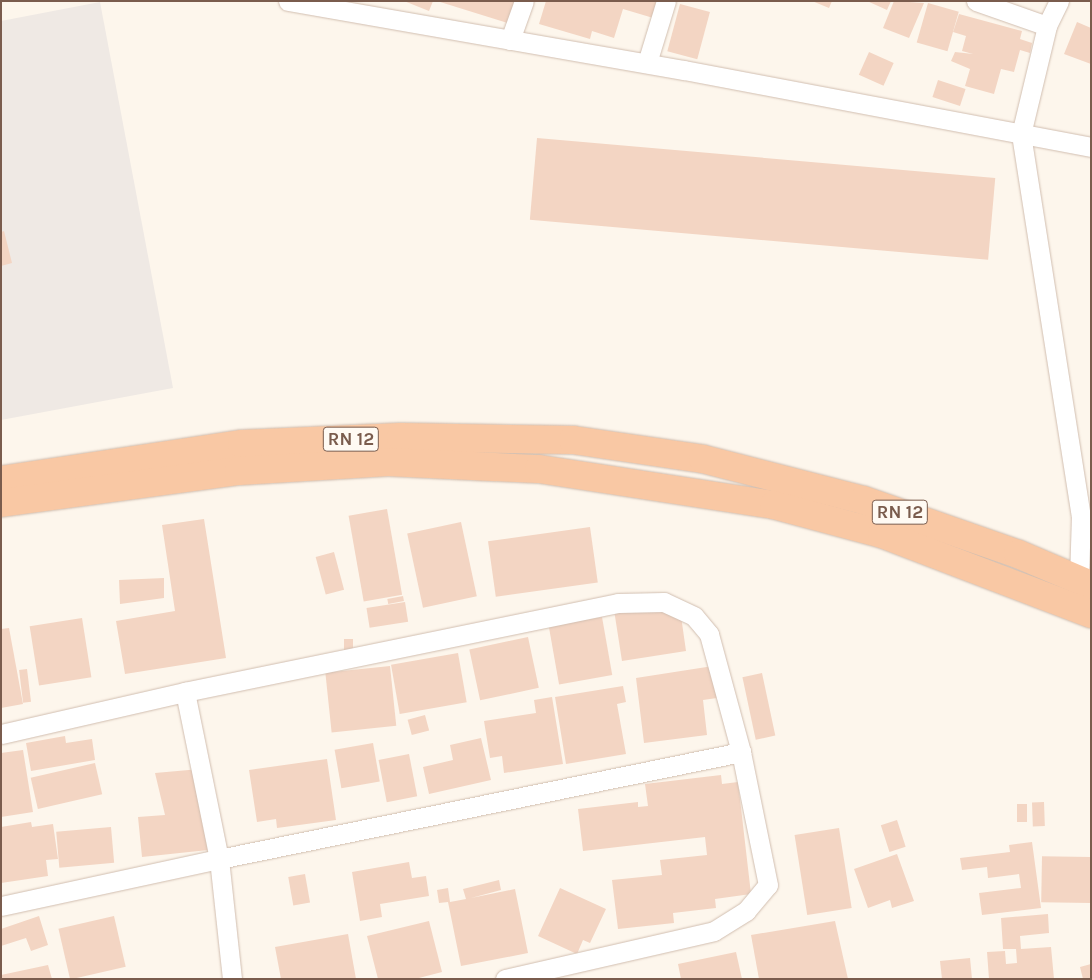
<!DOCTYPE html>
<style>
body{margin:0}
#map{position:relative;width:1092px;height:980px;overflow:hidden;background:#fdf6ec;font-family:Karla,sans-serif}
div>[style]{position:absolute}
.industrial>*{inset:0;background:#efe9e4}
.building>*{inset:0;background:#f3d5c3;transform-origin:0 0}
.roads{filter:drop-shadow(0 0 1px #d1beb0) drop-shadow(0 0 1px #d1beb0)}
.minor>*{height:19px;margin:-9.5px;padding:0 9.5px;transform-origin:9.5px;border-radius:9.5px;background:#fff}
.trunk>*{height:28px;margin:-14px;padding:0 14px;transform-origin:14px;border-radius:14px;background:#f9c8a4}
span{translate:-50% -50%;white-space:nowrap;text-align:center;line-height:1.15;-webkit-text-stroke:4px #fffaf3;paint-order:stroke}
.shield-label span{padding:1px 4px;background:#fffaf3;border:1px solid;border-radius:4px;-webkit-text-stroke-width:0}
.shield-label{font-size:18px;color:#7a5c4d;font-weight:700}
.frame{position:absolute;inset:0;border:2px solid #7a5c4d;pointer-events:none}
</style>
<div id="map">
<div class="industrial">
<i style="clip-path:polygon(100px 2px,173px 388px,1px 420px,1px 21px)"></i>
</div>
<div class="building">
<i style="clip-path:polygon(404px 1px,433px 1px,429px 11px)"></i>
<i style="clip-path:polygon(437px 1px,517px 1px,511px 24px)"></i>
<i style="clip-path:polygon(546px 1px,666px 1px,660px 20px,623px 9px,614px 38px,592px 31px,590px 39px,539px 24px)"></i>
<i style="clip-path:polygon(812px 1px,832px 1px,829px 8px)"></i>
<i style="clip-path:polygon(867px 1px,891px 1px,887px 10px)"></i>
<i style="clip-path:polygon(894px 1px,924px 3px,909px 38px,883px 28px)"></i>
<i style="left:928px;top:3px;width:32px;height:41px;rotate:16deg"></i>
<i style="left:680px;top:4px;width:31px;height:49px;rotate:15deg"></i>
<i style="clip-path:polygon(959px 14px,1022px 31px,1020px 39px,1032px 43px,1030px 53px,1020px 50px,1014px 72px,1001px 69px,994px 94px,965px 86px,970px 69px,951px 61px,955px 52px,973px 54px,962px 51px,966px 36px,953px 32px)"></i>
<i style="clip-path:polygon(1077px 22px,1091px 28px,1091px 64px,1064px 54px)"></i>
<i style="left:869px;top:52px;width:27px;height:25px;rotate:24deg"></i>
<i style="left:938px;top:80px;width:29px;height:18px;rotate:18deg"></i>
<i style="left:537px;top:138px;width:460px;height:82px;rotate:5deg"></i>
<i style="clip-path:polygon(4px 231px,12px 263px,1px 266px,1px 232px)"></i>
<i style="left:387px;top:509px;width:87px;height:39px;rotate:80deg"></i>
<i style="clip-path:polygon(204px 519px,226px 658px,125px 674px,116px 621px,175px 611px,162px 525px)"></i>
<i style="left:461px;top:522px;width:76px;height:55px;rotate:78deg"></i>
<i style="left:590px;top:527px;width:56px;height:103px;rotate:82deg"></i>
<i style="left:334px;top:552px;width:39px;height:19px;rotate:75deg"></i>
<i style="clip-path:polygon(164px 578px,164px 598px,120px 604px,119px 580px)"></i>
<i style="left:403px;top:596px;width:5px;height:16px;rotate:79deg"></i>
<i style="clip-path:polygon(672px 601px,681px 616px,686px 651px,622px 661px,614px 610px)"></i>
<i style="left:405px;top:602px;width:20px;height:39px;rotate:81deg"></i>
<i style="left:602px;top:617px;width:59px;height:54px;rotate:80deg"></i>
<i style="left:82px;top:618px;width:60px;height:53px;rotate:81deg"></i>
<i style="clip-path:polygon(9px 628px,23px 704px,1px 708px,1px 629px)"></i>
<i style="left:528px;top:637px;width:52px;height:60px;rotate:78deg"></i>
<i style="left:344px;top:639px;width:9px;height:12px"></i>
<i style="left:458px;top:653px;width:50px;height:68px;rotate:80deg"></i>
<i style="left:390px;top:666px;width:60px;height:65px;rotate:84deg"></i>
<i style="clip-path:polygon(713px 666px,717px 698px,703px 700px,707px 735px,644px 743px,636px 678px)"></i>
<i style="left:27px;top:669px;width:33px;height:8px;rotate:83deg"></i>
<i style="left:762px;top:673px;width:64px;height:20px;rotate:78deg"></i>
<i style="clip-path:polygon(623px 686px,626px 702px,617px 704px,626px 754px,566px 764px,555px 697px)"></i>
<i style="clip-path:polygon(552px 697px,563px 764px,504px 773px,502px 756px,490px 758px,484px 721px,536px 713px,534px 700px)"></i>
<i style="left:425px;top:715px;width:16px;height:18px;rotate:75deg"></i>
<i style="clip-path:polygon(65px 736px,66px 743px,92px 739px,95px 760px,31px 771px,26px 743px)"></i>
<i style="clip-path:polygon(481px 738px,491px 780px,429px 794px,423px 767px,453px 760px,450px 745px)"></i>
<i style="left:373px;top:743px;width:39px;height:39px;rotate:80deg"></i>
<i style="clip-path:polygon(23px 750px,33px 812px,1px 817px,1px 753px)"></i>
<i style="left:409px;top:754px;width:43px;height:31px;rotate:79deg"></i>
<i style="clip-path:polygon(327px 759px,336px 820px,277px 828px,276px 819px,257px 822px,249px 770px)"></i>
<i style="left:95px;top:763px;width:32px;height:66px;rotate:77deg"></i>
<i style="clip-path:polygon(200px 769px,208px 850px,142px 857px,138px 817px,165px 815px,155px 773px)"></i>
<i style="clip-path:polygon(721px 775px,722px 784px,738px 782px,751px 894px,715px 899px,716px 908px,673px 913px,674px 923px,618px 929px,612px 880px,662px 875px,660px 860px,707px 855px,705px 837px,583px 851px,578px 809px,638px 802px,638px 807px,648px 806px,645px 784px)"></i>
<i style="left:1044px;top:802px;width:24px;height:12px;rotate:88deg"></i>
<i style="left:1017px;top:804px;width:10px;height:18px"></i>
<i style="left:897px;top:820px;width:28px;height:17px;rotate:72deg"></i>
<i style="clip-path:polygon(31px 822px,32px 827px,53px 824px,58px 859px,46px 860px,48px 876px,1px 883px,1px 827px)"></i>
<i style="left:111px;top:827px;width:36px;height:55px;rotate:85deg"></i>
<i style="left:839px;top:828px;width:81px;height:45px;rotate:81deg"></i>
<i style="clip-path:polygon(1032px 842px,1041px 908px,982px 915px,979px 893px,1021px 888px,1019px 874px,988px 878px,987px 867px,962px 870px,960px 858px,1010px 852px,1009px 845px)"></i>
<i style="clip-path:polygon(897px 854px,914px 901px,892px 908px,890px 900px,868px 908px,854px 869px)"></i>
<i style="left:1091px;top:857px;width:46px;height:49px;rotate:91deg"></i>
<i style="clip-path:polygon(409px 862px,412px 878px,426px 876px,429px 896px,380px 904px,382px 917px,360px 921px,352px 872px)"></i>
<i style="left:305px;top:874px;width:29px;height:17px;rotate:80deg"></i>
<i style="clip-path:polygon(499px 880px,501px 890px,471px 898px,515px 889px,528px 953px,461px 966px,448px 902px,439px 903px,437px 890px,448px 888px,450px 902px,466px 899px,463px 889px)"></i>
<i style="clip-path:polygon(560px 888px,606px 909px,590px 943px,583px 940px,577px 954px,538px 936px)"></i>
<i style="clip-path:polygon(1048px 914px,1049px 933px,1020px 936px,1021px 949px,1051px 947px,1054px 979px,989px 979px,987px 952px,1005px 951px,1006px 964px,1017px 963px,1016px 949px,1003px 949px,1001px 918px)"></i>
<i style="clip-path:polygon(39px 916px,48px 945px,31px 951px,26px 938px,1px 946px,1px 929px)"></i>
<i style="left:114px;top:916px;width:52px;height:57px;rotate:77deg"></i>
<i style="clip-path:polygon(429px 921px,442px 972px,415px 979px,378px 979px,367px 936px)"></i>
<i style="clip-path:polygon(835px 921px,848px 979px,759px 979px,751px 935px)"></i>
<i style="clip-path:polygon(348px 934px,356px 979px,281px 979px,275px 947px)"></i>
<i style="clip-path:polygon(736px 952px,742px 979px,681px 979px,678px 964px)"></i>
<i style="clip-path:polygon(970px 958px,972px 979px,942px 979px,940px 961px)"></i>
<i style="clip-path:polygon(1091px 964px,1091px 979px,1083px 979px,1080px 967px)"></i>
<i style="clip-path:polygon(48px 965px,52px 979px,1px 979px,1px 975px)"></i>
</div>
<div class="roads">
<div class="minor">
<i style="left:288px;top:1px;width:402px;rotate:9.9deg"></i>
<i style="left:684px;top:70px;width:414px;rotate:10.7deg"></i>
<i style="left:976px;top:1px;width:75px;rotate:19.4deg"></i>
<i style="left:1059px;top:1px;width:28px;rotate:116deg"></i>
<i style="left:1047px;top:26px;width:111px;rotate:103.5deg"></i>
<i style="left:1021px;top:134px;width:386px;rotate:81.1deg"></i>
<i style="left:1081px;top:515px;width:65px;rotate:91.8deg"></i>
<i style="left:510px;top:40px;width:41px;rotate:-70.3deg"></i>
<i style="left:647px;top:63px;width:65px;rotate:-73deg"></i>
<i style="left:1px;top:734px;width:189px;rotate:-12.9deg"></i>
<i style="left:1px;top:906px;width:223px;rotate:-12.2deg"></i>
<i style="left:219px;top:859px;width:121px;rotate:83.8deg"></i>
<i style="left:505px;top:979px;width:214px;rotate:-12.9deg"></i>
<i style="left:714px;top:931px;width:38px;rotate:-32deg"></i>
<i style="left:746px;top:911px;width:34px;rotate:-50deg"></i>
<i style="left:768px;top:885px;width:136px;rotate:-101.5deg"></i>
<i style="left:741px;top:752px;width:122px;rotate:-105.2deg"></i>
<i style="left:709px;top:634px;width:23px;rotate:-130deg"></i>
<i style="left:694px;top:616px;width:33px;rotate:-155deg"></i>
<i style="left:664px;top:602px;width:46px;rotate:178.8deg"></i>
<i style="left:618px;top:603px;width:442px;rotate:168.4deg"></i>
<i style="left:185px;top:692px;width:170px;rotate:78.5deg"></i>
<i style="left:219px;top:859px;width:533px;rotate:-11.58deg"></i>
</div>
<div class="trunk">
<i style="left:1px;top:480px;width:244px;rotate:-8.5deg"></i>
<i style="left:242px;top:444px;width:159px;rotate:-2.5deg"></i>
<i style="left:401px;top:437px;width:172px;rotate:1deg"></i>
<i style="left:573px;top:440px;width:131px;rotate:8.3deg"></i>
<i style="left:703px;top:459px;width:165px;rotate:14.4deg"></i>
<i style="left:863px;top:500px;width:164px;rotate:19.2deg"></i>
<i style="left:1018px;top:554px;width:79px;rotate:23deg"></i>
<i style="left:1px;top:503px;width:240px;rotate:-7.7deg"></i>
<i style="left:239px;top:471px;width:149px;rotate:-3.5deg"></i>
<i style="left:388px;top:462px;width:151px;rotate:2.7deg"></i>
<i style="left:539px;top:469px;width:238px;rotate:8.7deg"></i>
<i style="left:774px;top:505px;width:112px;rotate:15deg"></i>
<i style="left:882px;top:534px;width:224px;rotate:20.9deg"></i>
</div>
</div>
<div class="shield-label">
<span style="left:351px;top:439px">RN 12</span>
<span style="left:900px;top:512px">RN 12</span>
</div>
<div class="frame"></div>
</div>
